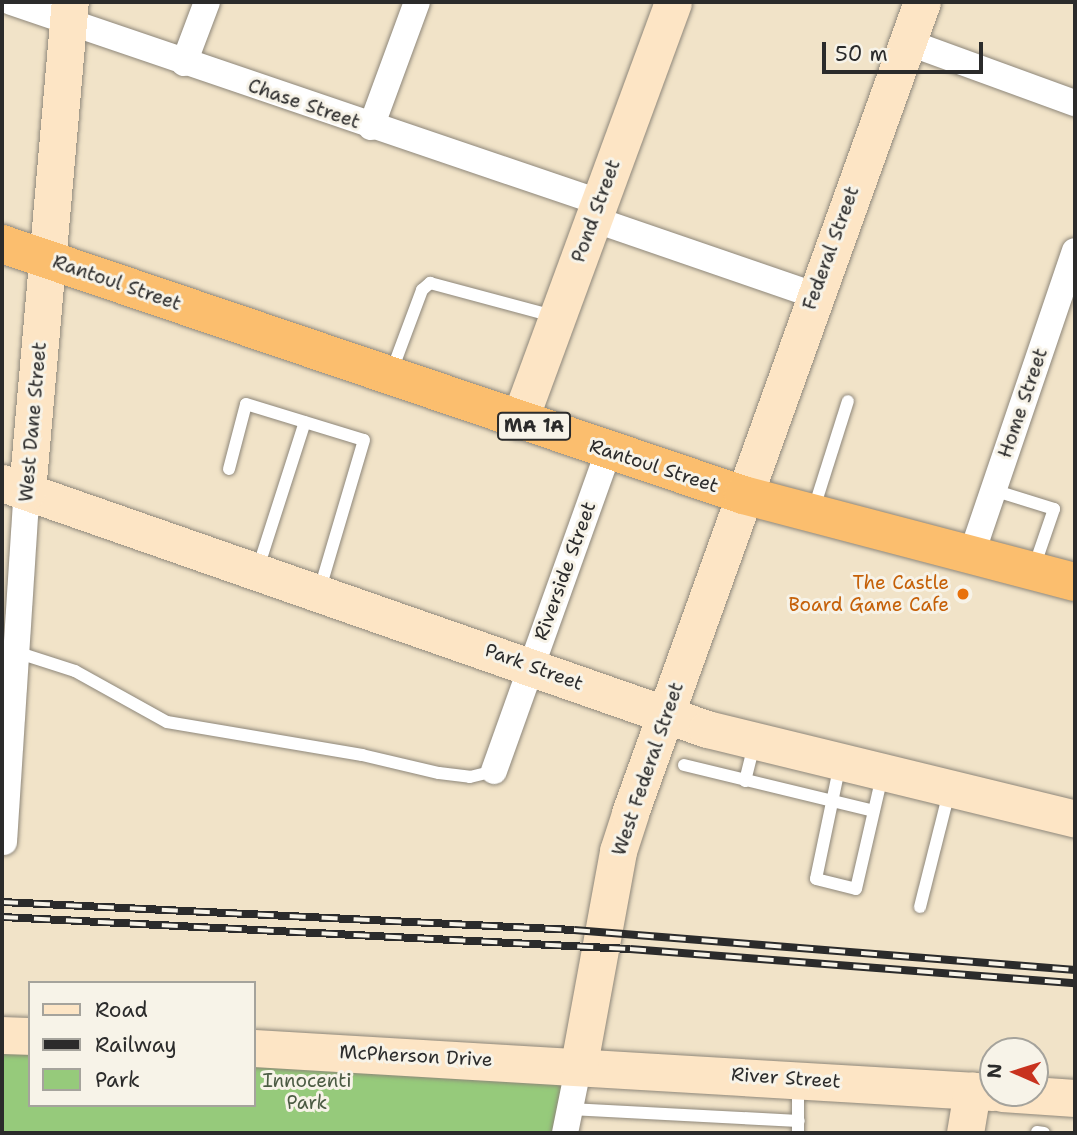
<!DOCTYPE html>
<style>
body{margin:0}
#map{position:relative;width:1077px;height:1135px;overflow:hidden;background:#f1e3c8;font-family:"Shantell Sans",sans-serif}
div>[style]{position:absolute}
.green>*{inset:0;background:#96ca7b}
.roads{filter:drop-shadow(0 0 2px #8e877a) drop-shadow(0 0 2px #8e877a)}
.lane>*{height:12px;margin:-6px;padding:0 6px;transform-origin:6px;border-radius:6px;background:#fff}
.street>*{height:26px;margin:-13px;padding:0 13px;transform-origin:13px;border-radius:13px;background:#fff}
.secondary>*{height:37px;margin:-18.5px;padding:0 18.5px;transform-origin:18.5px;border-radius:18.5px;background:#fde5c5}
.highway>*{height:38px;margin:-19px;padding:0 19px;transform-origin:19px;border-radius:19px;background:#fbbe6e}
.rail>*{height:8px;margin-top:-4px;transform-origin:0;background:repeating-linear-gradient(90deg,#f7f3e8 0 16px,#2b2b2b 0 32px);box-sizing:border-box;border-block:2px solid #2b2b2b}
.dots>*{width:19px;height:19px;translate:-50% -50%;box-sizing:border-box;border:4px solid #f7f3e8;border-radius:50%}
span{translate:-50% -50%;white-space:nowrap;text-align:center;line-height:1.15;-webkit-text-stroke:6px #f7f3e8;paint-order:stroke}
.shield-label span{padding:2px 5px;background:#f7f3e8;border:2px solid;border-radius:5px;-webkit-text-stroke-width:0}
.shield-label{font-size:18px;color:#2b2b2b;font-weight:700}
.street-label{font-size:19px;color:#2b2b2b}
.food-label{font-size:19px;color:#c56008}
.right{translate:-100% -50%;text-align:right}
.park-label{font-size:19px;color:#4b5b43}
.frame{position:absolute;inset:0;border:4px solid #2b2b2b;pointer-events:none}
.legend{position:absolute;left:28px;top:981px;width:228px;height:126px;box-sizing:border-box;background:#f7f3e8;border:2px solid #a5a39c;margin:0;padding:9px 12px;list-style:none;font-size:21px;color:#2b2b2b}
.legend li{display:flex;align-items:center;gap:14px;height:35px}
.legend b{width:35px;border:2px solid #a5a39c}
.north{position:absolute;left:979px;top:1037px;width:70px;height:70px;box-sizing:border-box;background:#f7f3e8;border:2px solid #a5a39c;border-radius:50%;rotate:273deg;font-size:19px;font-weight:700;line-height:28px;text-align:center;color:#2b2b2b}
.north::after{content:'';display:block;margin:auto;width:24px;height:32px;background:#c8321e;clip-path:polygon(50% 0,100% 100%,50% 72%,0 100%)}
.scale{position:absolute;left:822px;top:42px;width:161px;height:32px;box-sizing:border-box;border:4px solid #2b2b2b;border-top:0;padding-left:9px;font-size:21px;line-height:24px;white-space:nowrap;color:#2b2b2b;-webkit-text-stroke:5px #f7f3e8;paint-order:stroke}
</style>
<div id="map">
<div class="green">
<i style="clip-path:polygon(2px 1035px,30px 1036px,30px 1105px,254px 1105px,254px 1048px,579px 1064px,565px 1133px,2px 1133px)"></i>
</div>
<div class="roads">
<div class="lane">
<i style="left:391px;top:373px;width:89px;rotate:-69.5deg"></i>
<i style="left:422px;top:290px;width:11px;rotate:-41deg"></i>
<i style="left:430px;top:283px;width:127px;rotate:15deg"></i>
<i style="left:229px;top:469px;width:67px;rotate:-75.3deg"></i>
<i style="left:246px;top:404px;width:123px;rotate:17deg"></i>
<i style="left:364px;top:440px;width:159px;rotate:106.5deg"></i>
<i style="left:993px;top:490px;width:64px;rotate:17.3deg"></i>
<i style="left:1054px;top:509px;width:61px;rotate:109deg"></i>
<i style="left:814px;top:508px;width:112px;rotate:-72.4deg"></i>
<i style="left:258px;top:568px;width:153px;rotate:-72.2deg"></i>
<i style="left:16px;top:652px;width:62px;rotate:17.9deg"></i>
<i style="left:75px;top:671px;width:105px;rotate:29deg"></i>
<i style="left:167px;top:722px;width:198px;rotate:9.6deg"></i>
<i style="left:362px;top:755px;width:79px;rotate:13.2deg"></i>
<i style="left:439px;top:773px;width:31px;rotate:7deg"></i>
<i style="left:470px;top:777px;width:25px;rotate:-14deg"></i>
<i style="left:840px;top:764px;width:117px;rotate:101.8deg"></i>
<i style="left:816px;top:879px;width:41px;rotate:14deg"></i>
<i style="left:856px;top:889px;width:116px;rotate:-77deg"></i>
<i style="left:684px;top:765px;width:195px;rotate:13.6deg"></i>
<i style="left:745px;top:781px;width:38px;rotate:-76deg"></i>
<i style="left:920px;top:907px;width:119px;rotate:-75.8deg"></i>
<i style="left:570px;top:1109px;width:229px;rotate:3deg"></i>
<i style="left:1037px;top:1132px;width:7px;rotate:8deg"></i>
<i style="left:798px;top:1133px;width:48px;rotate:-90deg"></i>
</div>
<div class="street">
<i style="left:11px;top:2px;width:621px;rotate:18.79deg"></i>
<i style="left:907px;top:42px;width:179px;rotate:20deg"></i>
<i style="left:184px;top:63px;width:65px;rotate:-69.3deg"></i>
<i style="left:371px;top:127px;width:133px;rotate:-69.8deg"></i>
<i style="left:593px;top:219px;width:234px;rotate:19deg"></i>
<i style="left:971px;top:556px;width:322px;rotate:-71.2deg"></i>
<i style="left:494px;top:771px;width:341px;rotate:-70.3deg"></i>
<i style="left:4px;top:842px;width:352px;rotate:-86.3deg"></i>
<i style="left:565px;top:1133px;width:70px;rotate:-78.5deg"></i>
</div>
<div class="secondary">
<i style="left:519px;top:421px;width:446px;rotate:-69.8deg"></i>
<i style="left:2px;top:483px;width:747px;rotate:19.24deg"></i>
<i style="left:707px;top:729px;width:379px;rotate:13.7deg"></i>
<i style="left:27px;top:491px;width:491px;rotate:-85deg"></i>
<i style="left:2px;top:1035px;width:28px;rotate:2deg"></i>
<i style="left:254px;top:1048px;width:740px;rotate:3.41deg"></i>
<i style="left:579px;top:1064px;width:217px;rotate:-79.6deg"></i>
<i style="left:618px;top:851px;width:40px;rotate:-72deg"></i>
<i style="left:630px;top:813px;width:862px;rotate:-70.2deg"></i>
<i style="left:1002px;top:1093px;width:73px;rotate:3.9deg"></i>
<i style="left:965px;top:1133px;width:43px;rotate:-80.5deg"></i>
</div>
<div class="highway">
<i style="left:2px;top:244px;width:782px;rotate:18.71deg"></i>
<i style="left:743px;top:495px;width:343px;rotate:14.7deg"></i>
</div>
</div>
<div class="rail">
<i style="left:2px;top:902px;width:573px;rotate:2.8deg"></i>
<i style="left:574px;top:930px;width:503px;rotate:4.56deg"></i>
<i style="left:2px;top:917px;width:629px;rotate:2.92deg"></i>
<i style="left:630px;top:949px;width:446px;rotate:4.4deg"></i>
</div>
<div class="dots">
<i style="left:963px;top:594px;background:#e8710a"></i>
</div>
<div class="shield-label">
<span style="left:534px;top:426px">MA 1A</span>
</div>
<div class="street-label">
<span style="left:304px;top:104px;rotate:19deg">Chase Street</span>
<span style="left:596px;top:211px;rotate:-70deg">Pond Street</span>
<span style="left:831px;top:248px;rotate:-70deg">Federal Street</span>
<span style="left:117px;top:283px;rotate:19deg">Rantoul Street</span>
<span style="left:1023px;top:403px;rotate:-71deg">Home Street</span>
<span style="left:33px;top:422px;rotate:-85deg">West Dane Street</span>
<span style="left:654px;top:466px;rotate:18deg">Rantoul Street</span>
<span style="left:565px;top:571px;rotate:-70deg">Riverside Street</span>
<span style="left:534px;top:667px;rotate:20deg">Park Street</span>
<span style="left:648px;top:769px;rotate:-71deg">West Federal Street</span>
<span style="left:416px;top:1056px;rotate:3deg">McPherson Drive</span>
<span style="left:786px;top:1078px;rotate:4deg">River Street</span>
</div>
<div class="food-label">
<span class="right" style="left:949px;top:594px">The Castle<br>Board Game Cafe</span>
</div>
<div class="park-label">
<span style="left:307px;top:1092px">Innocenti<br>Park</span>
</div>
<div class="frame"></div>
<ul class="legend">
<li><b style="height:9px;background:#fde5c5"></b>Road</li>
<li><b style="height:9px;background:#2b2b2b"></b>Railway</li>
<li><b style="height:19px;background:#96ca7b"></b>Park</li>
</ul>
<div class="north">N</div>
<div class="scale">50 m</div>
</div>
